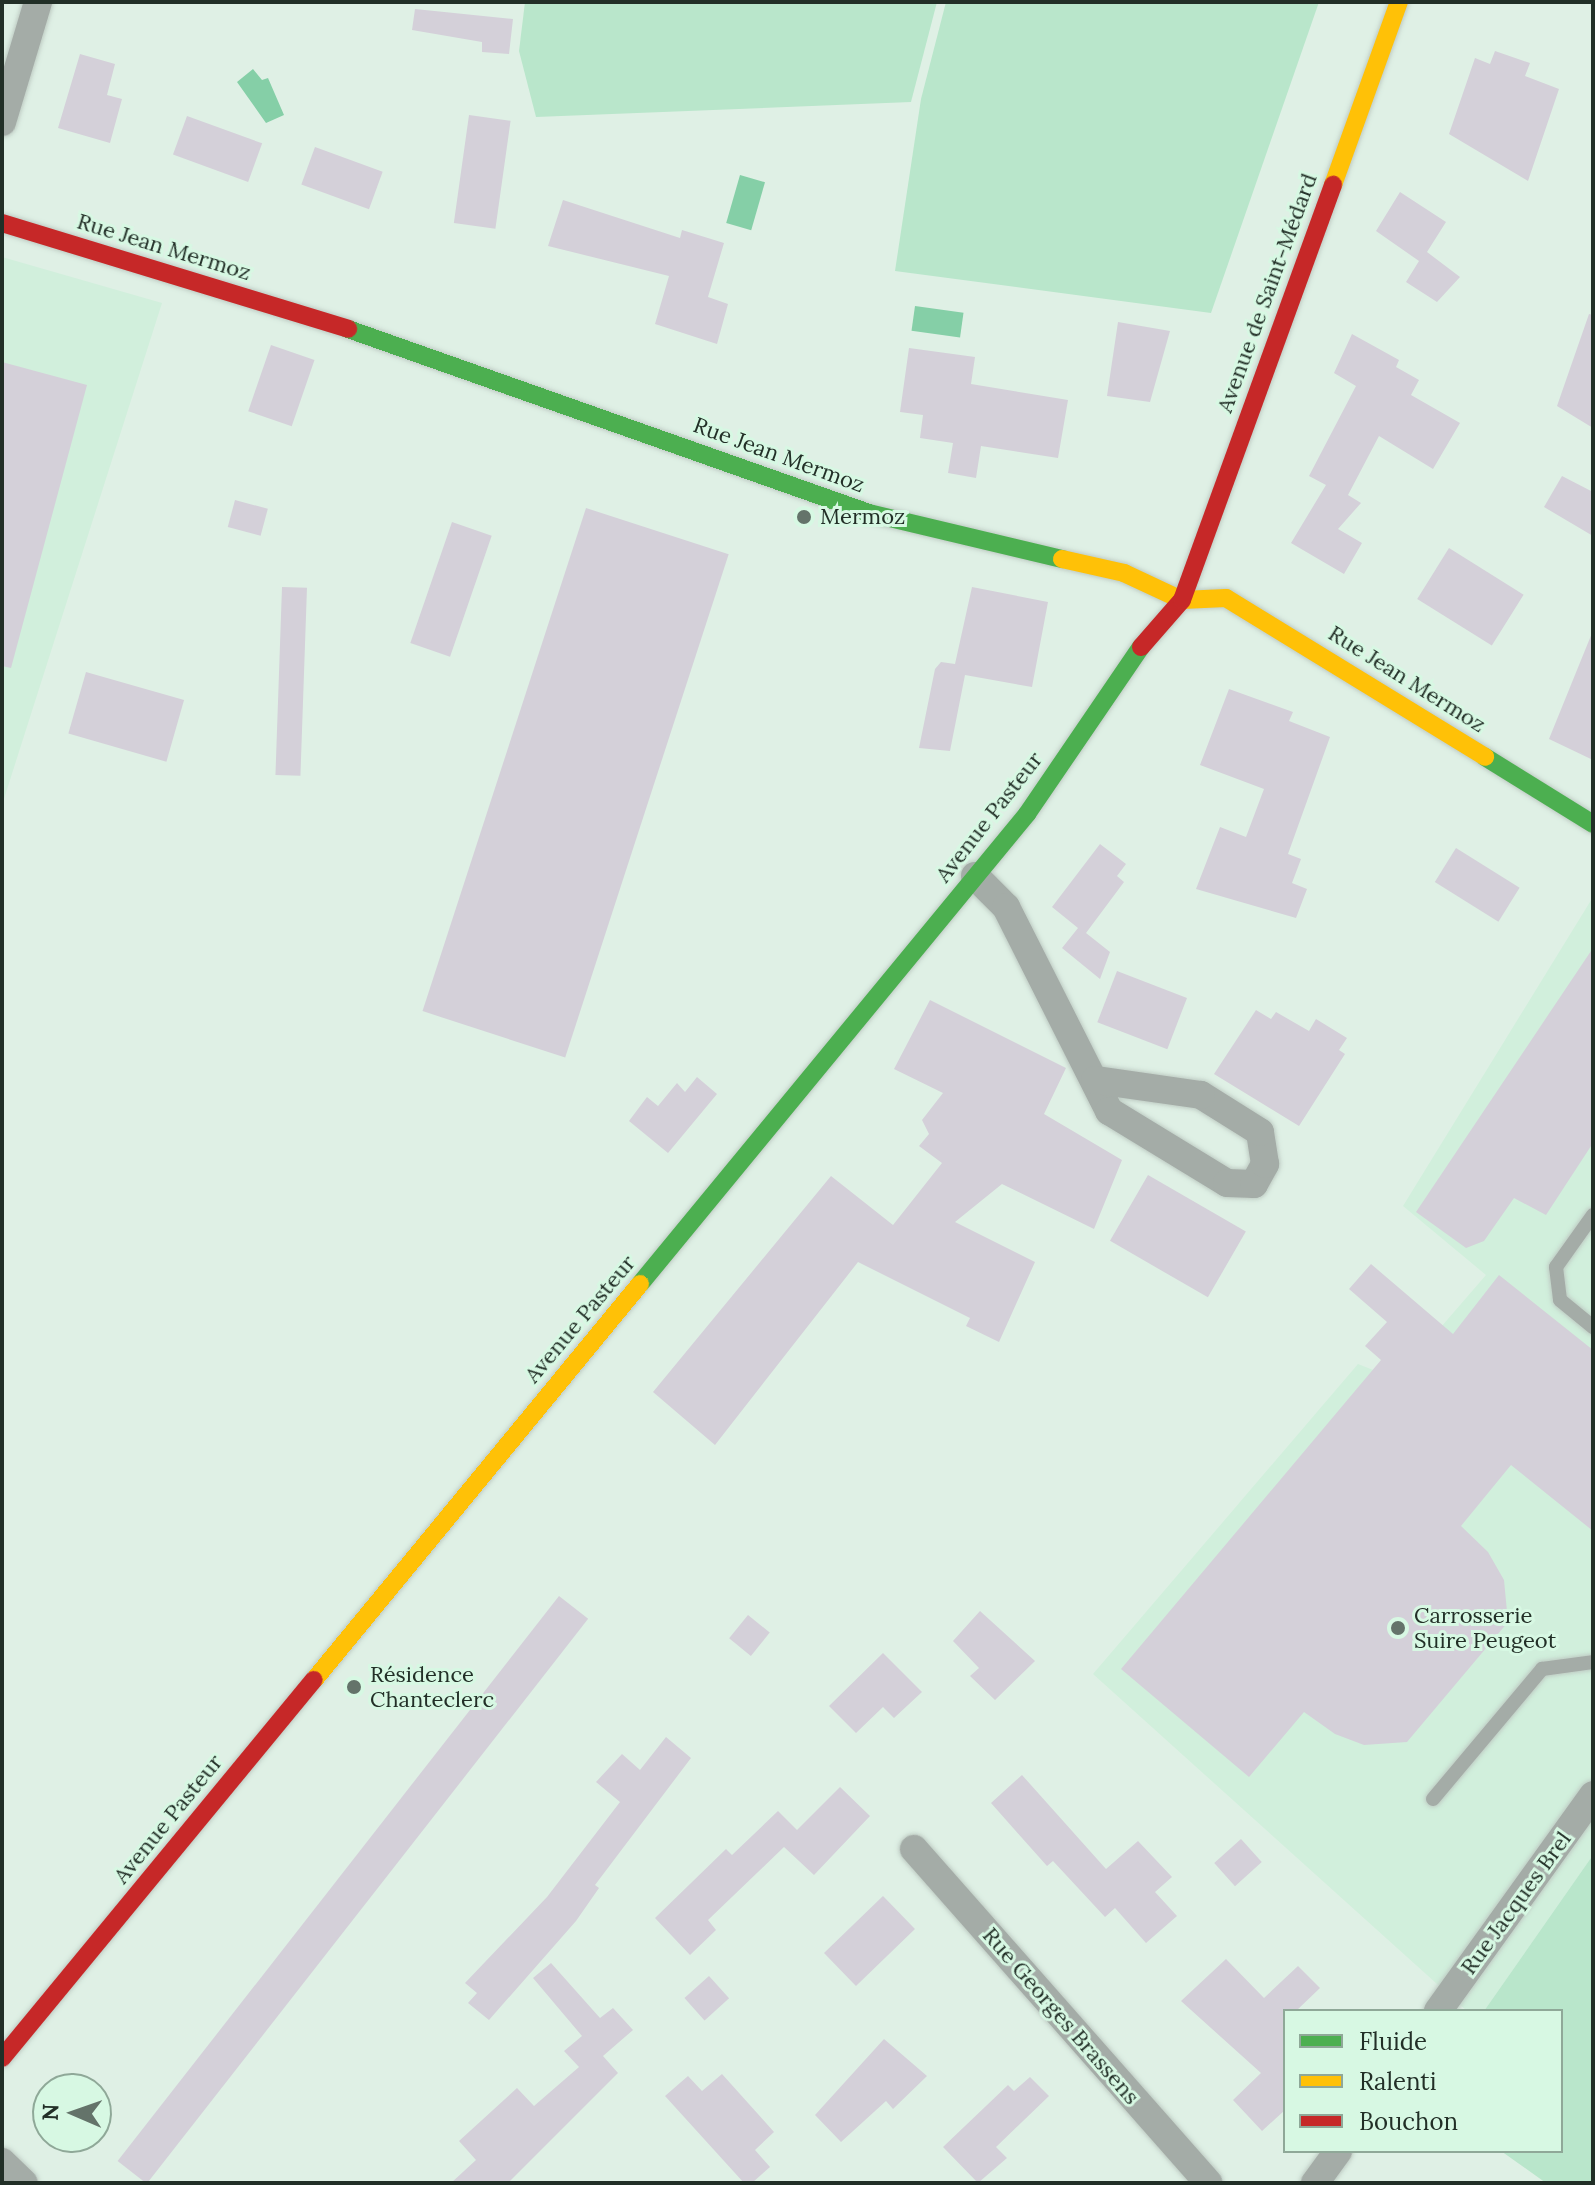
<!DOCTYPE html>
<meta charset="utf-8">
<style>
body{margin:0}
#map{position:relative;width:1595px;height:2185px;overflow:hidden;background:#dff0e5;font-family:Lora,serif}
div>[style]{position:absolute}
.built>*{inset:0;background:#d1efdc}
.green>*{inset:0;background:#b9e6cb}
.water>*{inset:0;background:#85cfa7;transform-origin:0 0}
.building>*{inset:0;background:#d4d0d9;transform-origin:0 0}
.roads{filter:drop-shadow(0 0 2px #bfccc4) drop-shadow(0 0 2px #bfccc4)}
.lane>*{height:14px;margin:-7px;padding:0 7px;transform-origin:7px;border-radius:7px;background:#a4aca7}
.street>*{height:28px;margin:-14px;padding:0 14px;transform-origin:14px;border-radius:14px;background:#a4aca7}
.fast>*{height:18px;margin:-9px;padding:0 9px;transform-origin:9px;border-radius:9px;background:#4caf50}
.slow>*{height:18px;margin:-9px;padding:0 9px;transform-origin:9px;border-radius:9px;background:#ffc107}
.jam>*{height:18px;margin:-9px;padding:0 9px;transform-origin:9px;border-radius:9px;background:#c62828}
.dots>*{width:22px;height:22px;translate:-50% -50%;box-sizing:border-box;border:4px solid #d7f8e3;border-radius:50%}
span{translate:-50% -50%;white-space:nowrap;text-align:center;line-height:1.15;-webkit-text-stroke:6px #d7f8e3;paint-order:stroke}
.street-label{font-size:22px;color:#222f27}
.poi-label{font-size:22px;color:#222f27}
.left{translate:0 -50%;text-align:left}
.frame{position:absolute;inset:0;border:4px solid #222f27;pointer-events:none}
.legend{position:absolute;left:1283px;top:2009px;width:280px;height:144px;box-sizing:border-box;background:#d7f8e3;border:2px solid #8fa898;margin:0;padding:10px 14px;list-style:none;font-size:24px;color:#222f27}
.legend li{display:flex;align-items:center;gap:16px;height:40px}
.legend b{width:40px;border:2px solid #8fa898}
.north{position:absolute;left:32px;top:2073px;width:80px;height:80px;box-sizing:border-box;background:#d7f8e3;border:2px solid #8fa898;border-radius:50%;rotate:272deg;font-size:22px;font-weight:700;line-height:32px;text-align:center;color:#222f27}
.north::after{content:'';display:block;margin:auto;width:28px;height:36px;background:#64736a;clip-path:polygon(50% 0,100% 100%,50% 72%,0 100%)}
</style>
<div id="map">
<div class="built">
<i style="clip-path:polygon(2px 257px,162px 303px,2px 805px)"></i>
<i style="clip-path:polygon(1593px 897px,1593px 1855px,1484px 2011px,1467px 2011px,1093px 1674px,1358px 1364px,1396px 1379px,1486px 1275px,1403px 1206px)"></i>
</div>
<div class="green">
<i style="clip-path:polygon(525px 2px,937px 2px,911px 102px,536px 117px,519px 51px)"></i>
<i style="clip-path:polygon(946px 2px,1319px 2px,1211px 313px,895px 271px,921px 99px)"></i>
<i style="clip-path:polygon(1593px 1855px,1593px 2183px,1546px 2183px,1501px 2151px,1561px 2151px,1561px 2011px,1484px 2011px)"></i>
</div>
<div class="water">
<i style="clip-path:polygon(253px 69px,262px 80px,268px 78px,284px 115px,266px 123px,237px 82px)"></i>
<i style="left:740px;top:175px;width:26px;height:50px;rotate:16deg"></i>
<i style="left:915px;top:306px;width:49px;height:25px;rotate:8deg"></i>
</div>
<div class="building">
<i style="clip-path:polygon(415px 9px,513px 19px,509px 54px,482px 52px,482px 42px,412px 30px)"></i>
<i style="clip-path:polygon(1495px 51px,1530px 63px,1525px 76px,1559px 89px,1528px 181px,1449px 134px,1475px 58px,1490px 64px)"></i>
<i style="clip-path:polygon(80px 54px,115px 64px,107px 95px,122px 99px,110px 143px,58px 128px)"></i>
<i style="left:469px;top:115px;width:42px;height:109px;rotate:8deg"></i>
<i style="left:187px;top:116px;width:80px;height:41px;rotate:20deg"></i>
<i style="left:315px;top:147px;width:72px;height:40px;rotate:20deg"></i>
<i style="clip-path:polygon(1400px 192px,1446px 222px,1427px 252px,1460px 277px,1437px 302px,1406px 282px,1419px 261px,1376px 231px)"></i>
<i style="clip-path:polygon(563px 200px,680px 238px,682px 230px,724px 243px,708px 297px,728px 304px,717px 344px,655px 324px,669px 276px,548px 246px)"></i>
<i style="clip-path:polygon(1589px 314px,1593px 315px,1593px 428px,1557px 406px)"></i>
<i style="clip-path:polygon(1118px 322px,1170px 331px,1150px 402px,1107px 396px)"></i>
<i style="clip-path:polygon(1352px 334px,1399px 360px,1396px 367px,1419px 380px,1411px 395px,1460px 423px,1433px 469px,1379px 436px,1348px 495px,1361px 503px,1338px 529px,1362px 543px,1344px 574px,1291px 543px,1326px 485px,1309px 476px,1356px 386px,1334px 373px)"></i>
<i style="left:271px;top:345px;width:46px;height:70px;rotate:19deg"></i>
<i style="clip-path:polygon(909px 348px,975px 357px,971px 384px,1068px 400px,1058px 458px,981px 446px,976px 478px,948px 473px,953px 443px,920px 438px,923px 415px,900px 412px)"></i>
<i style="clip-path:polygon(2px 362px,87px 385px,11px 668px,2px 666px)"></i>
<i style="clip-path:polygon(1562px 476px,1593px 492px,1593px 536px,1544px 507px)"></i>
<i style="left:235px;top:500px;width:34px;height:28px;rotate:15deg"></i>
<i style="left:586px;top:508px;width:150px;height:529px;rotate:18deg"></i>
<i style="left:452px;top:522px;width:42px;height:128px;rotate:19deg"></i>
<i style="left:1449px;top:548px;width:88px;height:60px;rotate:32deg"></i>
<i style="left:282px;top:587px;width:25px;height:188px;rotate:2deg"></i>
<i style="clip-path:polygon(972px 587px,1048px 602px,1032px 687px,965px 675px,950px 751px,919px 748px,935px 669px,941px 662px,955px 664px)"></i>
<i style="clip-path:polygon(1592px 633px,1593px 633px,1593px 760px,1549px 739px)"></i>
<i style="left:86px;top:672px;width:102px;height:64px;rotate:16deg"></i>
<i style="clip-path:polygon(1229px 689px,1293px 712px,1289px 721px,1330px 737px,1288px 854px,1301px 859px,1292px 883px,1307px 889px,1296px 918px,1196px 889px,1220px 827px,1246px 837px,1264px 789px,1200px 765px)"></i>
<i style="clip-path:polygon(1100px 844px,1126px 864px,1117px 876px,1124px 882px,1086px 933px,1110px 952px,1100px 979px,1062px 948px,1078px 928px,1052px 907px)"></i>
<i style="left:1456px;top:848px;width:75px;height:40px;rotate:32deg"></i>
<i style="clip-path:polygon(1593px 948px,1593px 1143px,1546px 1215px,1514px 1198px,1484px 1241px,1466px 1248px,1416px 1212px)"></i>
<i style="left:1117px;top:971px;width:75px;height:55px;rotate:21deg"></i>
<i style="clip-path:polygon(930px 1000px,1066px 1068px,1044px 1114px,1122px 1160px,1094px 1229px,1002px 1184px,955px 1222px,1035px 1262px,999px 1342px,966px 1326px,970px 1318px,858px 1262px,715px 1445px,653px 1392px,831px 1176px,893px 1225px,942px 1163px,919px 1146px,929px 1134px,922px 1120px,943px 1093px,894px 1069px)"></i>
<i style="clip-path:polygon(1256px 1010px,1271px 1019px,1276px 1012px,1309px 1031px,1316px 1019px,1347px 1038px,1339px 1050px,1345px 1054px,1299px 1126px,1214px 1074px)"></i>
<i style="clip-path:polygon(697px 1077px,717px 1094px,668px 1153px,629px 1121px,647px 1097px,658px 1106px,677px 1083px,685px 1092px)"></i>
<i style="left:1148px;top:1175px;width:113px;height:76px;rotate:30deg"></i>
<i style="clip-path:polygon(1371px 1264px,1453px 1334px,1499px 1275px,1593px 1350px,1593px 1531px,1511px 1465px,1461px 1526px,1488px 1552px,1504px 1580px,1508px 1622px,1407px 1742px,1364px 1745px,1335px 1734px,1304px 1712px,1249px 1777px,1121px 1669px,1381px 1360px,1365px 1346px,1387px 1322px,1349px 1289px)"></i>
<i style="left:559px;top:1596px;width:37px;height:717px;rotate:38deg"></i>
<i style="clip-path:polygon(980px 1611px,1035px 1661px,995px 1700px,970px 1676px,979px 1668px,953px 1641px)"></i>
<i style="left:748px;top:1615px;width:28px;height:30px;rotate:39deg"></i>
<i style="clip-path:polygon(883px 1653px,922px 1692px,894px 1718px,883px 1707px,856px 1733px,829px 1706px)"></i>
<i style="clip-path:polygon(666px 1737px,691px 1758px,595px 1885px,599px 1888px,576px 1921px,489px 2020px,468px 2003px,477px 1993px,465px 1983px,547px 1897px,620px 1802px,596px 1782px,622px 1754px,640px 1770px)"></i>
<i style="clip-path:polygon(1022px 1775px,1106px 1869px,1138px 1841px,1172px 1877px,1155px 1892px,1177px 1916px,1146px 1943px,1115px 1908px,1105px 1917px,1053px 1861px,1047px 1866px,991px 1803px)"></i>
<i style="clip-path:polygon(840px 1787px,870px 1816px,814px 1875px,784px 1847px,708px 1920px,716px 1930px,690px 1955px,655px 1918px,726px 1849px,732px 1855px,778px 1811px,797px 1830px)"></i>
<i style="left:1241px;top:1839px;width:31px;height:36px;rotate:48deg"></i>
<i style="left:883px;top:1896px;width:46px;height:82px;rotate:46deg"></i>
<i style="clip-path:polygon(1226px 1959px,1264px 1998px,1298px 1966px,1320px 1988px,1296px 2011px,1285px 2011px,1285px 2110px,1262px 2131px,1233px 2100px,1261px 2073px,1181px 2001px)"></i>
<i style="clip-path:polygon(551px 1963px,600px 2018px,613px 2008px,633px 2030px,603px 2056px,618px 2073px,508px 2183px,451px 2183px,476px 2160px,459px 2141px,517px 2088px,534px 2106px,579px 2067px,564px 2051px,582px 2036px,533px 1978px)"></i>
<i style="left:709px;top:1976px;width:30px;height:33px;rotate:48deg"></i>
<i style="clip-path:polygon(884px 2039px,927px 2076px,893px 2109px,886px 2101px,841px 2142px,815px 2115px)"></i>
<i style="clip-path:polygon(722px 2074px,774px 2132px,755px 2150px,770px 2167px,752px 2183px,744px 2183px,665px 2096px,688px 2076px,702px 2091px)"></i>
<i style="clip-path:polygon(1030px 2077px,1049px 2096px,996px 2147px,1007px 2158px,978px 2183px,943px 2147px,1008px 2085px,1014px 2091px)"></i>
</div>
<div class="roads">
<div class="lane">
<i style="left:1593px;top:1215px;width:64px;rotate:125.4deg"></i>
<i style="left:1556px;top:1267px;width:33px;rotate:83deg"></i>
<i style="left:1560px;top:1300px;width:43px;rotate:39.3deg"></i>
<i style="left:1433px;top:1799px;width:170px;rotate:-50deg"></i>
<i style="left:1542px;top:1669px;width:51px;rotate:-7.8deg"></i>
</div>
<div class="street">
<i style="left:2px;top:122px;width:125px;rotate:-73.3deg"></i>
<i style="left:975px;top:876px;width:44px;rotate:45deg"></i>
<i style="left:1006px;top:907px;width:229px;rotate:63.2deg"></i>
<i style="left:1109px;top:1111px;width:138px;rotate:31.4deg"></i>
<i style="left:1227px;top:1183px;width:27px;rotate:2deg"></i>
<i style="left:1254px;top:1184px;width:23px;rotate:-61deg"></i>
<i style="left:1265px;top:1164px;width:32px;rotate:-99deg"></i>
<i style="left:1260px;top:1132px;width:70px;rotate:-147.9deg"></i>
<i style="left:1201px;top:1095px;width:107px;rotate:-171.9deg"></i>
<i style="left:914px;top:1849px;width:445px;rotate:48.6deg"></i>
<i style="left:1438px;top:2011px;width:266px;rotate:-54.3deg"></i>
<i style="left:2px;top:2162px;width:30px;rotate:44deg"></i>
<i style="left:1315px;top:2183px;width:39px;rotate:-54deg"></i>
</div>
<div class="fast">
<i style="left:348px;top:329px;width:553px;rotate:19.45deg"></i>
<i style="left:869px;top:513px;width:198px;rotate:13.4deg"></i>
<i style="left:1485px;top:757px;width:127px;rotate:31.8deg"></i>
<i style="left:640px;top:1284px;width:609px;rotate:-50.53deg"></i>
<i style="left:1027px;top:814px;width:202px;rotate:-55.7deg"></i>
</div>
<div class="slow">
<i style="left:1333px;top:185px;width:195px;rotate:-70.2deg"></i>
<i style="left:1062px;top:559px;width:64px;rotate:12.7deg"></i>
<i style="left:1124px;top:573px;width:64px;rotate:25deg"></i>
<i style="left:1182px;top:600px;width:44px;rotate:-2.6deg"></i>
<i style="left:1226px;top:598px;width:304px;rotate:31.5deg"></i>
<i style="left:314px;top:1680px;width:513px;rotate:-50.54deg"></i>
</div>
<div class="jam">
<i style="left:2px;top:223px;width:362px;rotate:17deg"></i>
<i style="left:1141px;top:647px;width:62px;rotate:-48.9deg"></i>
<i style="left:1182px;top:600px;width:442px;rotate:-70deg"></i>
<i style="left:2px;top:2058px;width:490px;rotate:-50.5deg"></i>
</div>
</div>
<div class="dots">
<i style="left:804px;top:517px;background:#64736a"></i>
<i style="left:1398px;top:1628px;background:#64736a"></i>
<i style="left:354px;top:1687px;background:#64736a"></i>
</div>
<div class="street-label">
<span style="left:164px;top:247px;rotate:17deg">Rue Jean Mermoz</span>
<span style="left:1267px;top:293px;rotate:-70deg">Avenue de Saint-Médard</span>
<span style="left:779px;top:455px;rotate:20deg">Rue Jean Mermoz</span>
<span style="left:1407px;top:679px;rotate:32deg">Rue Jean Mermoz</span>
<span style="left:989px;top:817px;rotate:-52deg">Avenue Pasteur</span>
<span style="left:580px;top:1319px;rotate:-50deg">Avenue Pasteur</span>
<span style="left:168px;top:1819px;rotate:-51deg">Avenue Pasteur</span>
<span style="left:1516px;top:1903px;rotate:-54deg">Rue Jacques Brel</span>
<span style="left:1061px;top:2016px;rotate:49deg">Rue Georges Brassens</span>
</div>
<div class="poi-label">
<span class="left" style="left:820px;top:517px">Mermoz</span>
<span class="left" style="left:1414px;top:1628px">Carrosserie<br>Suire Peugeot</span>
<span class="left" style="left:370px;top:1687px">Résidence<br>Chanteclerc</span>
</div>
<div class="frame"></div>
<ul class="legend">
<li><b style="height:10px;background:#4caf50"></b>Fluide</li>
<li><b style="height:10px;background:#ffc107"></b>Ralenti</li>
<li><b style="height:10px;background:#c62828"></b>Bouchon</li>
</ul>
<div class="north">N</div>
</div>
